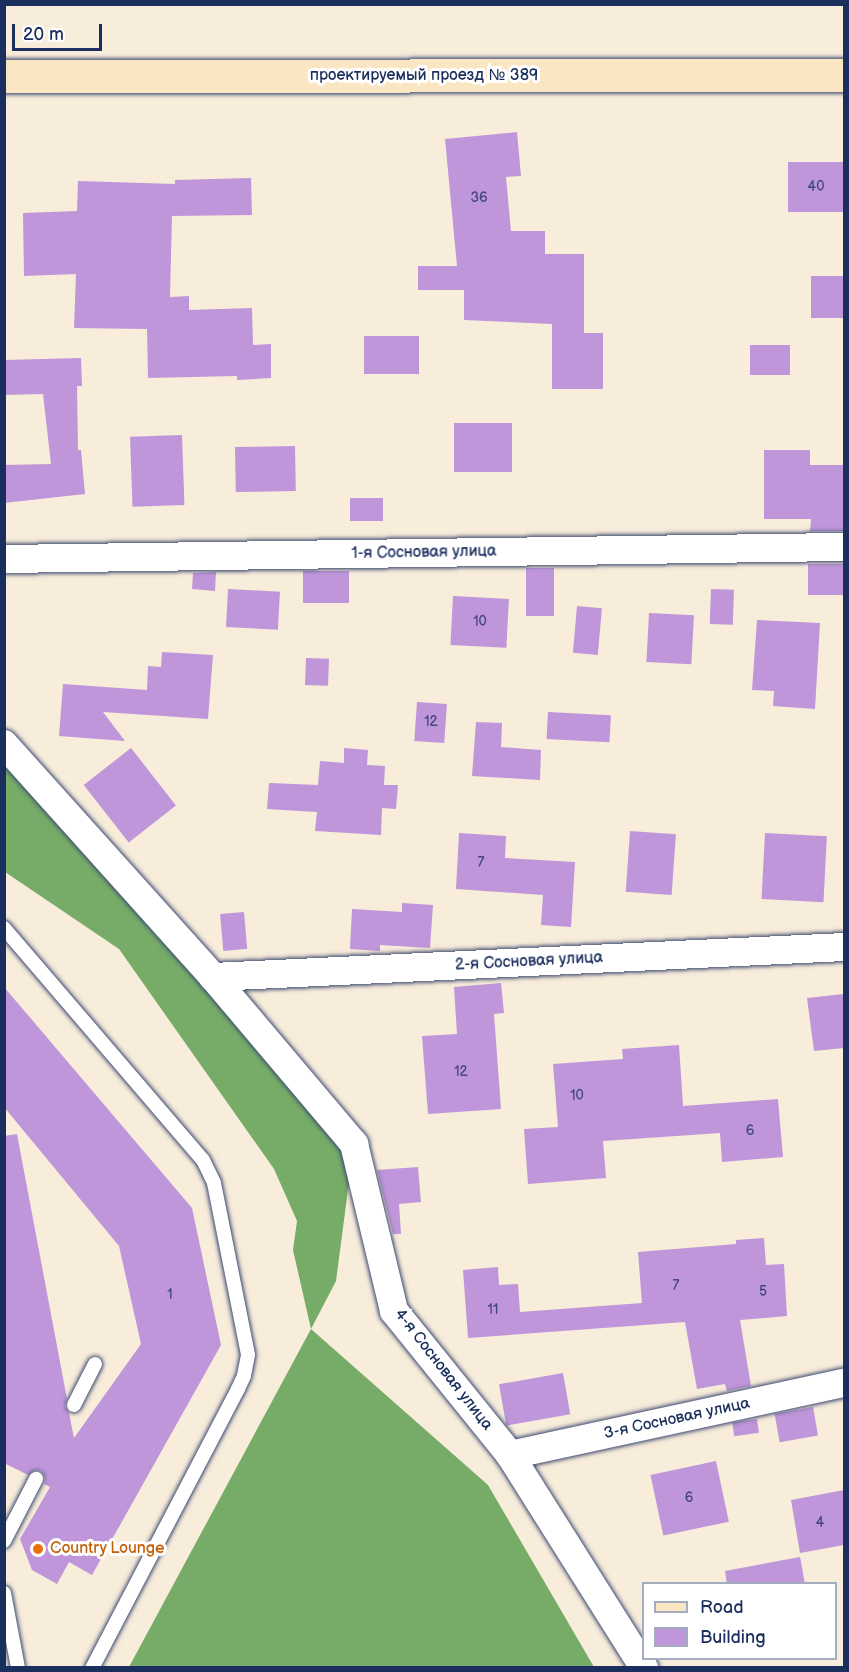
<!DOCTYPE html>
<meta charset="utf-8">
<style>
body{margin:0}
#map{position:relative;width:849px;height:1672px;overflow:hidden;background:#f8ecdb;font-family:"Balsamiq Sans",sans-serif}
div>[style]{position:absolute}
.forest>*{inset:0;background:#77ac68}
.building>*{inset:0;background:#bf96d9;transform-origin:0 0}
.roads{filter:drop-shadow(0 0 2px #3c4b71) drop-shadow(0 0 2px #3c4b71)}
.lane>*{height:14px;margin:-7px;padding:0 7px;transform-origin:7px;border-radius:7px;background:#fff}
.street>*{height:28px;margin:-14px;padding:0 14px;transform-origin:14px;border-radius:14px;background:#fff}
.secondary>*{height:33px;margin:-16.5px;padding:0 16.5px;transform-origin:16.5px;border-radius:16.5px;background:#fbe6c4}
.dots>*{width:16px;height:16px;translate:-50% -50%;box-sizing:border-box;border:3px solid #fff;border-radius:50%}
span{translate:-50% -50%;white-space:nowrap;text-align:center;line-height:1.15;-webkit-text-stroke:6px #fff;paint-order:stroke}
.number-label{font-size:14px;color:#44497d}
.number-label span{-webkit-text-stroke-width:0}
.street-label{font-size:16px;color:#1b2f5e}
.food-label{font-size:16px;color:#c56008}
.left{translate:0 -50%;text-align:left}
.frame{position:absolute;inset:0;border:6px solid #1b2f5e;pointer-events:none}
.legend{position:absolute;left:642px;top:1582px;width:195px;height:78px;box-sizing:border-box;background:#fff;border:2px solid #a4acbf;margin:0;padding:8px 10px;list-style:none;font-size:18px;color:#1b2f5e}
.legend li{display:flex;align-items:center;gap:12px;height:30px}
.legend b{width:30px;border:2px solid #a4acbf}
.scale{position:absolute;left:12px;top:24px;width:90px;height:27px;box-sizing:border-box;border:3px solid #1b2f5e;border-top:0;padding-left:8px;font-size:18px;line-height:21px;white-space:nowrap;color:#1b2f5e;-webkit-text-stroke:4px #fff;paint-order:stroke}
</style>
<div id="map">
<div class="forest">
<i style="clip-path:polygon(4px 751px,354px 1144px,336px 1281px,311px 1329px,488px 1485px,594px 1667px,129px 1667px,311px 1329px,293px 1250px,297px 1221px,274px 1169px,119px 949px,5px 872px)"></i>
</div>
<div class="building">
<i style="clip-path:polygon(517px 132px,521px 176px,506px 177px,511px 231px,545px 231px,545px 254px,584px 254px,584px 333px,603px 333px,603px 389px,552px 389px,552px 324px,464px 320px,464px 290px,418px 290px,418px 266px,457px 266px,445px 139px)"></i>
<i style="left:788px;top:162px;width:56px;height:50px"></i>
<i style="clip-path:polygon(251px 178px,252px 215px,172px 216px,170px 297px,189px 296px,189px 310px,252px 308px,253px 345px,271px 344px,271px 378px,237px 380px,237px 376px,148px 378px,147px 329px,74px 328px,76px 274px,24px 276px,23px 213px,77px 211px,78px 181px,175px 184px,175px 180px)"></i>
<i style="left:811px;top:276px;width:33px;height:42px"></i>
<i style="left:364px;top:336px;width:55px;height:38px"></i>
<i style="left:750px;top:345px;width:40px;height:30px"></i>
<i style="clip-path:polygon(81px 358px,82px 386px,77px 386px,78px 450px,81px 450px,85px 494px,4px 503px,4px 465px,51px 464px,43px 394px,4px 395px,4px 360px)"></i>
<i style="left:454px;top:423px;width:58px;height:49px"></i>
<i style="left:182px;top:435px;width:70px;height:52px;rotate:88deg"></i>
<i style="left:295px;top:446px;width:45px;height:60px;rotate:89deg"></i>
<i style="clip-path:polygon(764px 450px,810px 450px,810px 465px,843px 465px,844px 531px,810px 531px,811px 519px,764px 519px)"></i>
<i style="left:350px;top:498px;width:33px;height:23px"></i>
<i style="left:844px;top:564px;width:31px;height:36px;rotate:90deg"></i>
<i style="left:526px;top:568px;width:28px;height:48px"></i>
<i style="left:303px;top:571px;width:46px;height:32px"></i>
<i style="clip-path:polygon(216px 572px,215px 591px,192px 589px,193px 573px)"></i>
<i style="left:228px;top:589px;width:52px;height:38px;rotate:3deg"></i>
<i style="left:711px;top:589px;width:23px;height:35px;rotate:2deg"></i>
<i style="left:453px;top:596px;width:56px;height:49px;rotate:3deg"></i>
<i style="left:577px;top:606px;width:25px;height:47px;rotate:5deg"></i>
<i style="left:649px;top:613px;width:45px;height:49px;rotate:3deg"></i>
<i style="clip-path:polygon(757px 620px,820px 623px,815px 709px,773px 706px,774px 691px,752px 690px)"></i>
<i style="clip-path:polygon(162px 652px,213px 655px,208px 719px,103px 712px,125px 741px,59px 736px,63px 684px,147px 690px,148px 666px,161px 667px)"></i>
<i style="left:306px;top:658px;width:23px;height:27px;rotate:2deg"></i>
<i style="left:417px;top:702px;width:30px;height:39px;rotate:4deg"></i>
<i style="left:548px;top:712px;width:63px;height:27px;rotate:3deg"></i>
<i style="clip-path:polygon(476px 722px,502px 723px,501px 747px,541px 750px,540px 780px,472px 776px)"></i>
<i style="left:131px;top:748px;width:73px;height:60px;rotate:52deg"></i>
<i style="clip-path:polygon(344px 748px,368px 750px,367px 765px,385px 766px,384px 785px,398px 785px,396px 809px,382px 808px,381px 835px,315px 831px,317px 812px,267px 809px,269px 783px,318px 785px,320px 761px,344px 763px)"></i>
<i style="left:630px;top:831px;width:46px;height:61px;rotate:4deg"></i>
<i style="clip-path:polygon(459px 833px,506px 836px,505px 858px,575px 862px,571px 927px,541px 925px,543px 895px,456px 889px)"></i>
<i style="left:765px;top:833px;width:62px;height:66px;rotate:3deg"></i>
<i style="clip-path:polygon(402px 903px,433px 905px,430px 948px,380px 945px,380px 951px,350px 949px,352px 909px,402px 912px)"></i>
<i style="left:244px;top:912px;width:37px;height:24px;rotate:85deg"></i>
<i style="clip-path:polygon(501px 983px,504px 1013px,494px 1014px,501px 1109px,428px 1114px,422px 1036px,457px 1034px,454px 987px)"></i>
<i style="clip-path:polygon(4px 987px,192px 1208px,221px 1345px,92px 1575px,69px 1562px,57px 1584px,32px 1570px,20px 1539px,50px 1487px,44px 1484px,45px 1478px,41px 1471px,35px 1470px,28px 1475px,6px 1464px,4px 1457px,4px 1136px,17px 1134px,67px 1399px,65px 1406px,69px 1413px,74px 1438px,141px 1344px,119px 1246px,4px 1107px)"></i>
<i style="clip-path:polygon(844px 994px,844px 1048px,814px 1051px,807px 998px)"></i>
<i style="clip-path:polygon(679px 1045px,683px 1106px,778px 1099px,783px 1157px,722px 1162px,720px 1133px,603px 1141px,606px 1178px,528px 1184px,524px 1129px,558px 1127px,553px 1064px,623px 1059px,622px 1049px)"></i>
<i style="clip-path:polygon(418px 1167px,421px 1202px,399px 1204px,401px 1234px,393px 1234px,377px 1170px)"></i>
<i style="clip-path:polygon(764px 1238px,766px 1265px,784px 1264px,787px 1316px,740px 1320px,751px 1386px,727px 1391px,725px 1384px,697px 1389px,685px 1322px,468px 1338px,463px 1270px,498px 1267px,499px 1285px,518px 1284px,520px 1312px,642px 1303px,638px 1252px,736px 1244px,736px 1240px)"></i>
<i style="left:563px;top:1373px;width:42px;height:65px;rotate:80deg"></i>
<i style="left:813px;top:1407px;width:29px;height:39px;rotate:80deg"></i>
<i style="left:757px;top:1419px;width:14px;height:25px;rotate:82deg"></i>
<i style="left:716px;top:1461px;width:62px;height:67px;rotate:78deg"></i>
<i style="clip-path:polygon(844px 1490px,844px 1545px,800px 1553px,791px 1500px)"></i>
<i style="clip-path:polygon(800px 1557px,805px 1584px,727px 1584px,725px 1571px)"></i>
</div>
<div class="roads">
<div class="lane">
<i style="left:4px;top:928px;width:306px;rotate:49.4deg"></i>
<i style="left:203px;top:1160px;width:25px;rotate:64deg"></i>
<i style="left:214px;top:1183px;width:175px;rotate:78.8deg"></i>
<i style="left:248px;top:1355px;width:21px;rotate:101deg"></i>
<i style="left:244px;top:1376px;width:14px;rotate:115deg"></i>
<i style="left:238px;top:1389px;width:315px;rotate:117.6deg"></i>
<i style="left:74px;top:1405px;width:46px;rotate:-62.9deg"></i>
<i style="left:4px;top:1541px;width:70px;rotate:-62.7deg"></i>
<i style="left:4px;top:1593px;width:76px;rotate:79.4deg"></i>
</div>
<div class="street">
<i style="left:4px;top:559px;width:840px;rotate:-0.82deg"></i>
<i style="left:4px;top:744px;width:313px;rotate:48.1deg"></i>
<i style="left:213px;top:977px;width:219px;rotate:49.8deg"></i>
<i style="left:354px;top:1144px;width:172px;rotate:76.5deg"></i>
<i style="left:394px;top:1311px;width:185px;rotate:51.1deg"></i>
<i style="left:510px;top:1455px;width:252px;rotate:57.8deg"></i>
<i style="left:213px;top:977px;width:632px;rotate:-2.72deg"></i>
<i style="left:510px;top:1455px;width:342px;rotate:-12.2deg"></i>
</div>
<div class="secondary">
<i style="left:4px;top:76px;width:840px;rotate:-0.07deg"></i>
</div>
</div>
<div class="dots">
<i style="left:38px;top:1549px;background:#e8710a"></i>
</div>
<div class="number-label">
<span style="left:816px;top:187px">40</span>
<span style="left:479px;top:198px">36</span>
<span style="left:480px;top:622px">10</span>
<span style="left:431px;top:722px">12</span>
<span style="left:481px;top:863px">7</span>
<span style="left:461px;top:1072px">12</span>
<span style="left:577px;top:1096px">10</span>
<span style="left:750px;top:1131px">6</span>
<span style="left:676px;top:1286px">7</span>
<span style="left:763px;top:1292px">5</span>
<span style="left:170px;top:1295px">1</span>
<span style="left:493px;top:1310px">11</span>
<span style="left:689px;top:1498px">6</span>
<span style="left:820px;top:1523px">4</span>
</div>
<div class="street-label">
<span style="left:424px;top:76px">проектируемый проезд № 389</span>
<span style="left:424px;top:553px;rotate:-1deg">1-я Сосновая улица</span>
<span style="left:529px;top:962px;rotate:-3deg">2-я Сосновая улица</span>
<span style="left:443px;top:1370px;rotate:52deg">4-я Сосновая улица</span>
<span style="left:677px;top:1419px;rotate:-12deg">3-я Сосновая улица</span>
</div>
<div class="food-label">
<span class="left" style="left:50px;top:1549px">Country Lounge</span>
</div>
<div class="frame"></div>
<ul class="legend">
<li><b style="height:8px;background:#fbe6c4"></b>Road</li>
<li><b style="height:16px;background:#bf96d9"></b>Building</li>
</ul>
<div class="scale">20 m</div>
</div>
